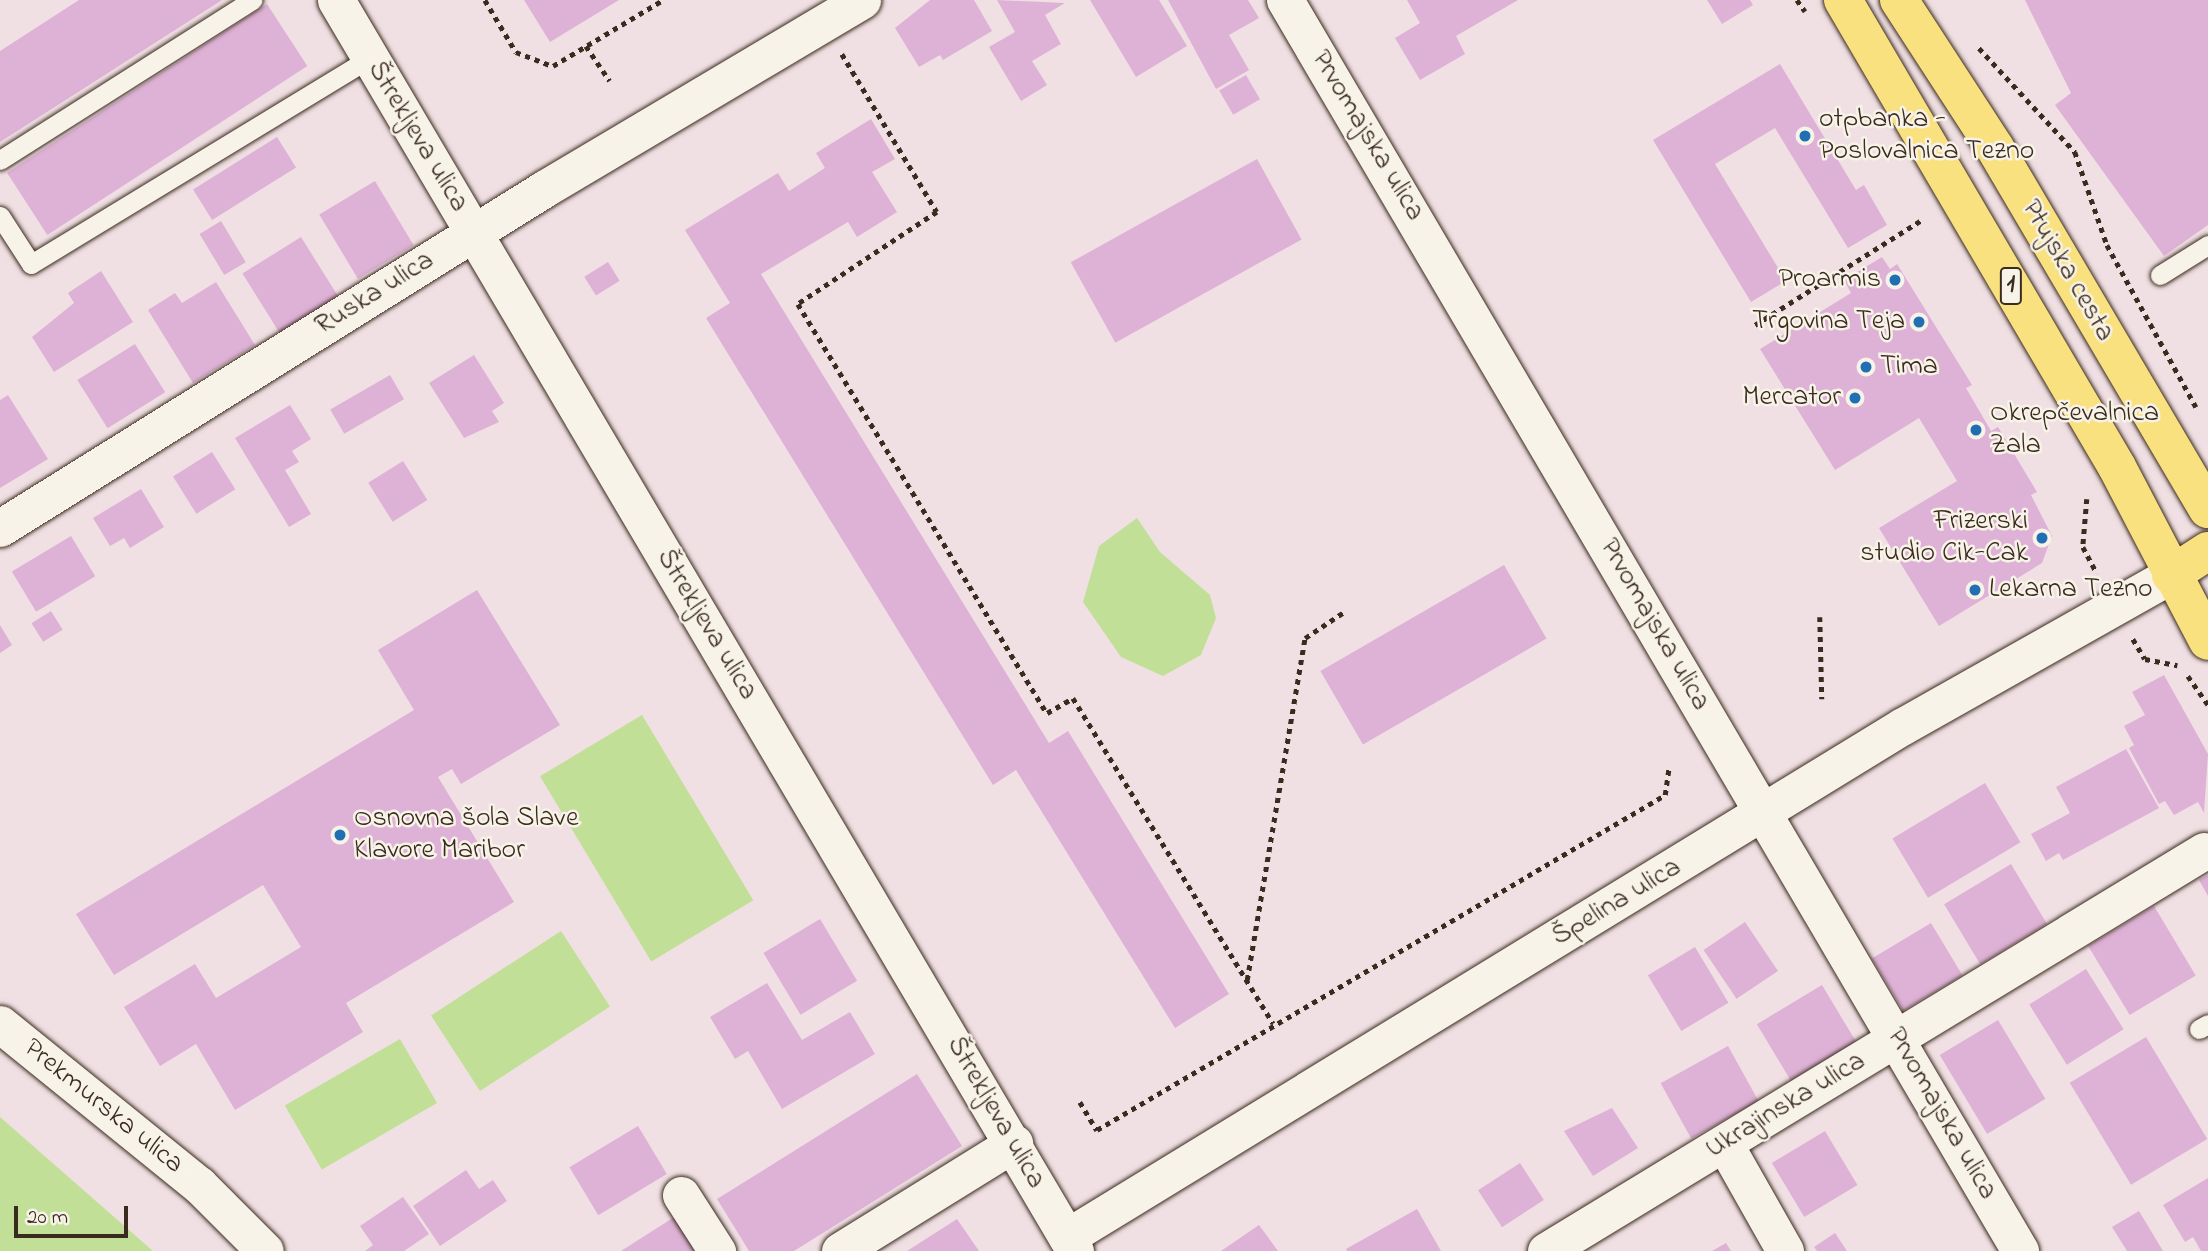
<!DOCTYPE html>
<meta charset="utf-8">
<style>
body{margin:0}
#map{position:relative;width:2208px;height:1251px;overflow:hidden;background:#f0e0e3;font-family:"Indie Flower",sans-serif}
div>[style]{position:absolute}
.green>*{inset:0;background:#c1df97;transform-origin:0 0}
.building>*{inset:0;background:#deb2d6;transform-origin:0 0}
.path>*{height:4.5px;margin-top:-2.25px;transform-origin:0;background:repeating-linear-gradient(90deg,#3b2a1e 0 5px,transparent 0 10px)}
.roads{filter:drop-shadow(0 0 2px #3b2a1e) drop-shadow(0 0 2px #3b2a1e)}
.service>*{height:19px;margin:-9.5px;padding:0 9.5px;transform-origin:9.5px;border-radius:9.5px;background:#f7f3e8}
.minor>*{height:37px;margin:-18.5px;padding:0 18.5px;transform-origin:18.5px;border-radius:18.5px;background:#f7f3e8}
.primary>*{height:38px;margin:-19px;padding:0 19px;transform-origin:19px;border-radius:19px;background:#fae180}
.dots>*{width:19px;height:19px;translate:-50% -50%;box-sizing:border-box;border:4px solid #f7f3e8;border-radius:50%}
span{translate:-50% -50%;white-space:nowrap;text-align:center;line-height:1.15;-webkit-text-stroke:5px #f7f3e8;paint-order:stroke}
.shield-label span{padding:2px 5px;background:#f7f3e8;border:2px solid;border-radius:5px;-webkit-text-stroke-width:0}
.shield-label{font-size:26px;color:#3b2a1e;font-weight:700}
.poi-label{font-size:28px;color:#3b2a1e}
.left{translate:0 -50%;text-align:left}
.right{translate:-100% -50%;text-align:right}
.street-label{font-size:28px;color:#3b2a1e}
.scale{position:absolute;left:14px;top:1206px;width:114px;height:32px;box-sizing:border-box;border:4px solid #3b2a1e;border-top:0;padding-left:9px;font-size:21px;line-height:24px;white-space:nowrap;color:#3b2a1e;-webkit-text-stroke:5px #f7f3e8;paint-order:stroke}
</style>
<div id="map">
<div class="green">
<i style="clip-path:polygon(1137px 518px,1160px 552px,1210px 595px,1216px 618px,1201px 655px,1163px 676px,1121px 657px,1083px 602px,1099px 546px)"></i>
<i style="left:642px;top:715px;width:216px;height:119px;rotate:59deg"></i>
<i style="left:561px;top:931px;width:90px;height:155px;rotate:57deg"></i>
<i style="left:400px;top:1039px;width:74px;height:133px;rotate:60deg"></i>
<i style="clip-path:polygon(0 1117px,153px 1251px,0 1251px)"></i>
</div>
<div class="building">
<i style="clip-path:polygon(79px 0,222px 0,0 142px,0 51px)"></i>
<i style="clip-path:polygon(524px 0,619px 0,550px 42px)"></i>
<i style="clip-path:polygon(930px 0,974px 0,992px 31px,943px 60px,940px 55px,919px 67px,895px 28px)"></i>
<i style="clip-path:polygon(997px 0,1065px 3px,1045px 15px,1061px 44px,1032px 61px,1047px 85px,1021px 101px,989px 47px,1015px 32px)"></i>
<i style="clip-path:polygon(1090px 0,1159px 0,1187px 46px,1136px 77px)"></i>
<i style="clip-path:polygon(1168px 0,1248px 0,1259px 18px,1229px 35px,1249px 70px,1216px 89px)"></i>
<i style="clip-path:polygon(1407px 0,1518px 0,1456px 36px,1465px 54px,1420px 80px,1395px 38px,1420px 23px)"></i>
<i style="clip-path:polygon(1707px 0,1750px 0,1753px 5px,1722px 24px)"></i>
<i style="clip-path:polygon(2025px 0,2208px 0,2208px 225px,2164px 256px,2055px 105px,2071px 93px)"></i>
<i style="left:267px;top:4px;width:74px;height:310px;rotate:57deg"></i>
<i style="clip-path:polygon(1780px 64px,1856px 190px,1864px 185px,1887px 225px,1848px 248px,1775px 128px,1715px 164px,1786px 281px,1751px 302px,1653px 140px)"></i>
<i style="left:1246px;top:75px;width:28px;height:31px;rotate:60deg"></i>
<i style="clip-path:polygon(871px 119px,895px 159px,872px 172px,897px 212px,857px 237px,848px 222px,761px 274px,1049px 743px,1068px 731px,1229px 994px,1175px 1028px,1016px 770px,993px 785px,706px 318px,730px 303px,685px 230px,778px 173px,789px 191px,825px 168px,816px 153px)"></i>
<i style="left:277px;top:137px;width:36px;height:99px;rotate:58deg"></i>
<i style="left:1257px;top:159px;width:92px;height:213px;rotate:61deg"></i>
<i style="left:375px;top:181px;width:75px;height:65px;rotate:59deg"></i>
<i style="left:221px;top:221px;width:48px;height:25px;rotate:59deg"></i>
<i style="left:301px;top:237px;width:70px;height:69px;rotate:58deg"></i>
<i style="clip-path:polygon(1882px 257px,1890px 269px,1897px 264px,1972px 385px,1966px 388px,1991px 431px,1998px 427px,2037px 492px,2031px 495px,2052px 536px,2042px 563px,1939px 626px,1879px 528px,1957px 481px,1919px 418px,1835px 470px,1760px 349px,1851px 293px,1844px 280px)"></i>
<i style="left:608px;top:262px;width:22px;height:28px;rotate:58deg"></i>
<i style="clip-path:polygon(101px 271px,133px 322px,54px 372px,32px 337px,74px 303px,68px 293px)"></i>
<i style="clip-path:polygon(216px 282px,255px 345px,193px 383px,148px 310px,175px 293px,182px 303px)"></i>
<i style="left:135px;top:344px;width:57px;height:68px;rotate:58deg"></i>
<i style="clip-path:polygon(474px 355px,504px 403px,492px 411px,499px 422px,464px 438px,429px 383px)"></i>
<i style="left:390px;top:375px;width:28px;height:69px;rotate:60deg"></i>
<i style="clip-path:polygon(8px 395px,48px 459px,0 488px,0 400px)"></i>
<i style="clip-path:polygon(290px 405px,311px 439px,292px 451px,299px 462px,285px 470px,311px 514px,289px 527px,235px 438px)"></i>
<i style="left:212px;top:452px;width:44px;height:46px;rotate:58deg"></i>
<i style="left:403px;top:461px;width:46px;height:41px;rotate:58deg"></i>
<i style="clip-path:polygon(141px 489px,164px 527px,130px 548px,124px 538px,110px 546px,93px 518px)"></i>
<i style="left:71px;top:536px;width:47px;height:69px;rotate:59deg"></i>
<i style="left:1504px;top:565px;width:85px;height:212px;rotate:60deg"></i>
<i style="clip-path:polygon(477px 590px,560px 725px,461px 784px,452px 769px,438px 777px,514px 902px,346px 1003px,363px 1032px,235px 1110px,196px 1044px,160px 1066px,124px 1007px,195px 964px,216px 998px,301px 947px,263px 885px,114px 975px,76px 914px,414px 710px,378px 650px)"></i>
<i style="left:51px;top:611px;width:22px;height:23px;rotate:58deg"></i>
<i style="clip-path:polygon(0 625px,12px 645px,0 653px)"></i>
<i style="clip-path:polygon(2164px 675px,2208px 754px,2204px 813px,2198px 802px,2174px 815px,2165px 801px,2159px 804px,2129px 748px,2134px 745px,2124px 726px,2145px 715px,2132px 692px)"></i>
<i style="clip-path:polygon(2126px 749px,2159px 808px,2063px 860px,2059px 853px,2046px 861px,2031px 834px,2070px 813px,2056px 787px)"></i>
<i style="left:1985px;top:783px;width:69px;height:108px;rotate:59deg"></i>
<i style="left:2011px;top:864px;width:70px;height:78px;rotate:59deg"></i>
<i style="clip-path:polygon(2208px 875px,2208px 896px,2199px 880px)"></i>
<i style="left:2154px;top:906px;width:81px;height:77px;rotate:59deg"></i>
<i style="left:820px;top:919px;width:72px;height:66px;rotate:59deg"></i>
<i style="left:1745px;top:922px;width:59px;height:50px;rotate:56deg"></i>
<i style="left:1931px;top:923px;width:61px;height:69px;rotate:59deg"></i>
<i style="left:1695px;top:947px;width:65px;height:55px;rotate:59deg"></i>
<i style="left:2086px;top:969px;width:71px;height:67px;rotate:58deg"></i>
<i style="clip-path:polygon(767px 983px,802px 1040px,850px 1012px,875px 1054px,782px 1109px,748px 1051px,735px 1059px,710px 1017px)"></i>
<i style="left:1822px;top:985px;width:66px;height:76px;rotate:59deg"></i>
<i style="left:1998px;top:1020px;width:92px;height:68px;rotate:59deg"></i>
<i style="left:2146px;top:1037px;width:119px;height:89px;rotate:59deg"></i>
<i style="left:1728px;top:1046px;width:63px;height:77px;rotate:61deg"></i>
<i style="clip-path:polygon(917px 1074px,962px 1146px,794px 1251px,749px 1251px,717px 1199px)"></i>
<i style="clip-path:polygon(1612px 1108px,1638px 1148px,1593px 1176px,1564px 1131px)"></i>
<i style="left:638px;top:1126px;width:56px;height:80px;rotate:59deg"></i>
<i style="left:1825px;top:1131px;width:63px;height:62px;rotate:59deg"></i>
<i style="left:1520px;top:1163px;width:44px;height:50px;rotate:57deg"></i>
<i style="clip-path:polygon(466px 1170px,479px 1189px,493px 1180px,507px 1201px,440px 1246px,413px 1206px)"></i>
<i style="clip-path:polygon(2208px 1178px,2208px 1251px,2201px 1251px,2193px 1237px,2185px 1242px,2163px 1205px)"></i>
<i style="clip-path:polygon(403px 1197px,429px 1234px,404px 1251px,365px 1251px,373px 1245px,360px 1226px)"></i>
<i style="clip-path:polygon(1417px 1209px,1441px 1251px,1347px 1251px,1346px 1249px)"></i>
<i style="clip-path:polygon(2139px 1211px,2163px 1251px,2127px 1251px,2112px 1227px)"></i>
<i style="clip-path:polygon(679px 1214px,703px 1251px,621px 1251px)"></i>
<i style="clip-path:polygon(957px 1219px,979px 1251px,907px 1251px)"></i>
<i style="clip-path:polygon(1259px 1225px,1278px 1251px,1221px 1251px)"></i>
<i style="clip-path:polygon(1835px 1233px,1847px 1251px,1817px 1251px,1814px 1247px)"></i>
<i style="clip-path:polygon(1726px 1243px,1731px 1251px,1712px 1251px)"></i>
</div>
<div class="path">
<i style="left:485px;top:0;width:61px;rotate:59.2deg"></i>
<i style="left:516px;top:52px;width:40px;rotate:21deg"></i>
<i style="left:553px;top:66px;width:128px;rotate:-31deg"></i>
<i style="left:1797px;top:0;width:14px;rotate:54deg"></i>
<i style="left:586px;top:46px;width:42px;rotate:55.6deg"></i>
<i style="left:1979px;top:48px;width:142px;rotate:47.3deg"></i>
<i style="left:2075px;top:152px;width:98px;rotate:71deg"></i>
<i style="left:2107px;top:245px;width:185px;rotate:61.2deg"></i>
<i style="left:842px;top:54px;width:184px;rotate:59deg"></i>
<i style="left:937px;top:212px;width:167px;rotate:146.5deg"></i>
<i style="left:798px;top:304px;width:479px;rotate:58.7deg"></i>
<i style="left:1047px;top:713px;width:30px;rotate:-30deg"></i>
<i style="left:1073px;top:698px;width:382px;rotate:58.4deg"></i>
<i style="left:1755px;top:325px;width:197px;rotate:-32.2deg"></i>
<i style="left:2087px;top:499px;width:48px;rotate:94.8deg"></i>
<i style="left:2083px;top:547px;width:30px;rotate:62deg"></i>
<i style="left:1820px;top:617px;width:82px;rotate:88.6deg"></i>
<i style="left:2133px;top:639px;width:23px;rotate:59deg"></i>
<i style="left:2145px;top:659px;width:33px;rotate:11deg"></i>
<i style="left:2188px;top:676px;width:35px;rotate:55deg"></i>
<i style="left:1247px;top:980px;width:347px;rotate:-80.4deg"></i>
<i style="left:1305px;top:638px;width:47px;rotate:-33.7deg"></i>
<i style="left:1080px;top:1102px;width:33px;rotate:59deg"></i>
<i style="left:1097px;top:1130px;width:659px;rotate:-30.53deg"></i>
<i style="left:1665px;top:795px;width:28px;rotate:-82deg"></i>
</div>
<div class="roads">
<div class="service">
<i style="left:0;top:160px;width:299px;rotate:-32.4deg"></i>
<i style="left:0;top:216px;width:57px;rotate:57.1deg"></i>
<i style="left:31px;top:264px;width:397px;rotate:-31.3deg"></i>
<i style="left:2160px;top:275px;width:57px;rotate:-32deg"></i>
<i style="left:2199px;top:1029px;width:10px;rotate:-29deg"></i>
</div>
<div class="minor">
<i style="left:336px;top:0;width:1453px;rotate:59.43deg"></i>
<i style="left:1285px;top:0;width:1451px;rotate:59.56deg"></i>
<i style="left:0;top:528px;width:641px;rotate:-31.93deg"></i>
<i style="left:544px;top:189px;width:370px;rotate:-30.7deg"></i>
<i style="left:0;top:1024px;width:256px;rotate:39deg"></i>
<i style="left:199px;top:1185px;width:93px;rotate:45deg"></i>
<i style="left:1724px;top:1143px;width:124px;rotate:60.5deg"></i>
<i style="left:681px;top:1195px;width:67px;rotate:57.3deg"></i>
<i style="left:1067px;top:1237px;width:980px;rotate:-31.44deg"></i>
<i style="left:1903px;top:726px;width:308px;rotate:-29.4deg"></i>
<i style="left:840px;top:1251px;width:205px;rotate:-31.8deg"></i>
<i style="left:1546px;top:1251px;width:770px;rotate:-31.3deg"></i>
</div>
<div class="primary">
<i style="left:1843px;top:0;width:541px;rotate:59.6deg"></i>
<i style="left:2117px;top:467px;width:196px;rotate:62.4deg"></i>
<i style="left:1899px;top:0;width:176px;rotate:57deg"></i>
<i style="left:1995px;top:148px;width:419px;rotate:59.5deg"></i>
<i style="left:2171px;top:575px;width:44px;rotate:-33deg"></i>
</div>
</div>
<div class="dots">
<i style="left:1805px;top:136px;background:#1f6fb2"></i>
<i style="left:1895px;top:280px;background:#1f6fb2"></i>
<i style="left:1919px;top:322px;background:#1f6fb2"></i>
<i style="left:1866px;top:367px;background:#1f6fb2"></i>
<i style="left:1855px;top:398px;background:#1f6fb2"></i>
<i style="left:1976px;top:430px;background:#1f6fb2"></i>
<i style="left:2042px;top:538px;background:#1f6fb2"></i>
<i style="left:1975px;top:590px;background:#1f6fb2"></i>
<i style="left:340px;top:835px;background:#1f6fb2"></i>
</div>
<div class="shield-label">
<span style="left:2011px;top:286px">1</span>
</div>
<div class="poi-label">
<span class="left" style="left:1819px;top:136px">otpbanka -<br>Poslovalnica Tezno</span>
<span class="right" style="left:1881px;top:280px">Proarmis</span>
<span class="right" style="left:1905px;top:322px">Trgovina Teja</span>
<span class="left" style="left:1880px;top:367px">Tima</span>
<span class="right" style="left:1841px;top:398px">Mercator</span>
<span class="left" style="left:1990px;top:430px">Okrepčevalnica<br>Zala</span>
<span class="right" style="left:2028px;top:538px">Frizerski<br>studio Cik-Cak</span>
<span class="left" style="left:1989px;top:590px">Lekarna Tezno</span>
<span class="left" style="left:354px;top:835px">Osnovna šola Slave<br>Klavore Maribor</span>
</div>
<div class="street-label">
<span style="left:1367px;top:136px;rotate:59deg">Prvomajska ulica</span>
<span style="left:417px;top:137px;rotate:59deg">Štrekljeva ulica</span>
<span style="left:2067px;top:271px;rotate:60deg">Ptujska cesta</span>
<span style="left:375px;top:294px;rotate:-32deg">Ruska ulica</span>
<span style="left:706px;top:625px;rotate:59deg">Štrekljeva ulica</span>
<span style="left:1654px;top:625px;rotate:60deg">Prvomajska ulica</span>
<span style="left:1617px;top:903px;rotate:-31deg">Špelina ulica</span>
<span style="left:1786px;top:1106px;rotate:-31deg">Ukrajinska ulica</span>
<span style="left:103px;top:1107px;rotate:39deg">Prekmurska ulica</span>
<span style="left:995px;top:1113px;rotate:60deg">Štrekljeva ulica</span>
<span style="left:1941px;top:1114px;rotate:60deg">Prvomajska ulica</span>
</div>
<div class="scale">20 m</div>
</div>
